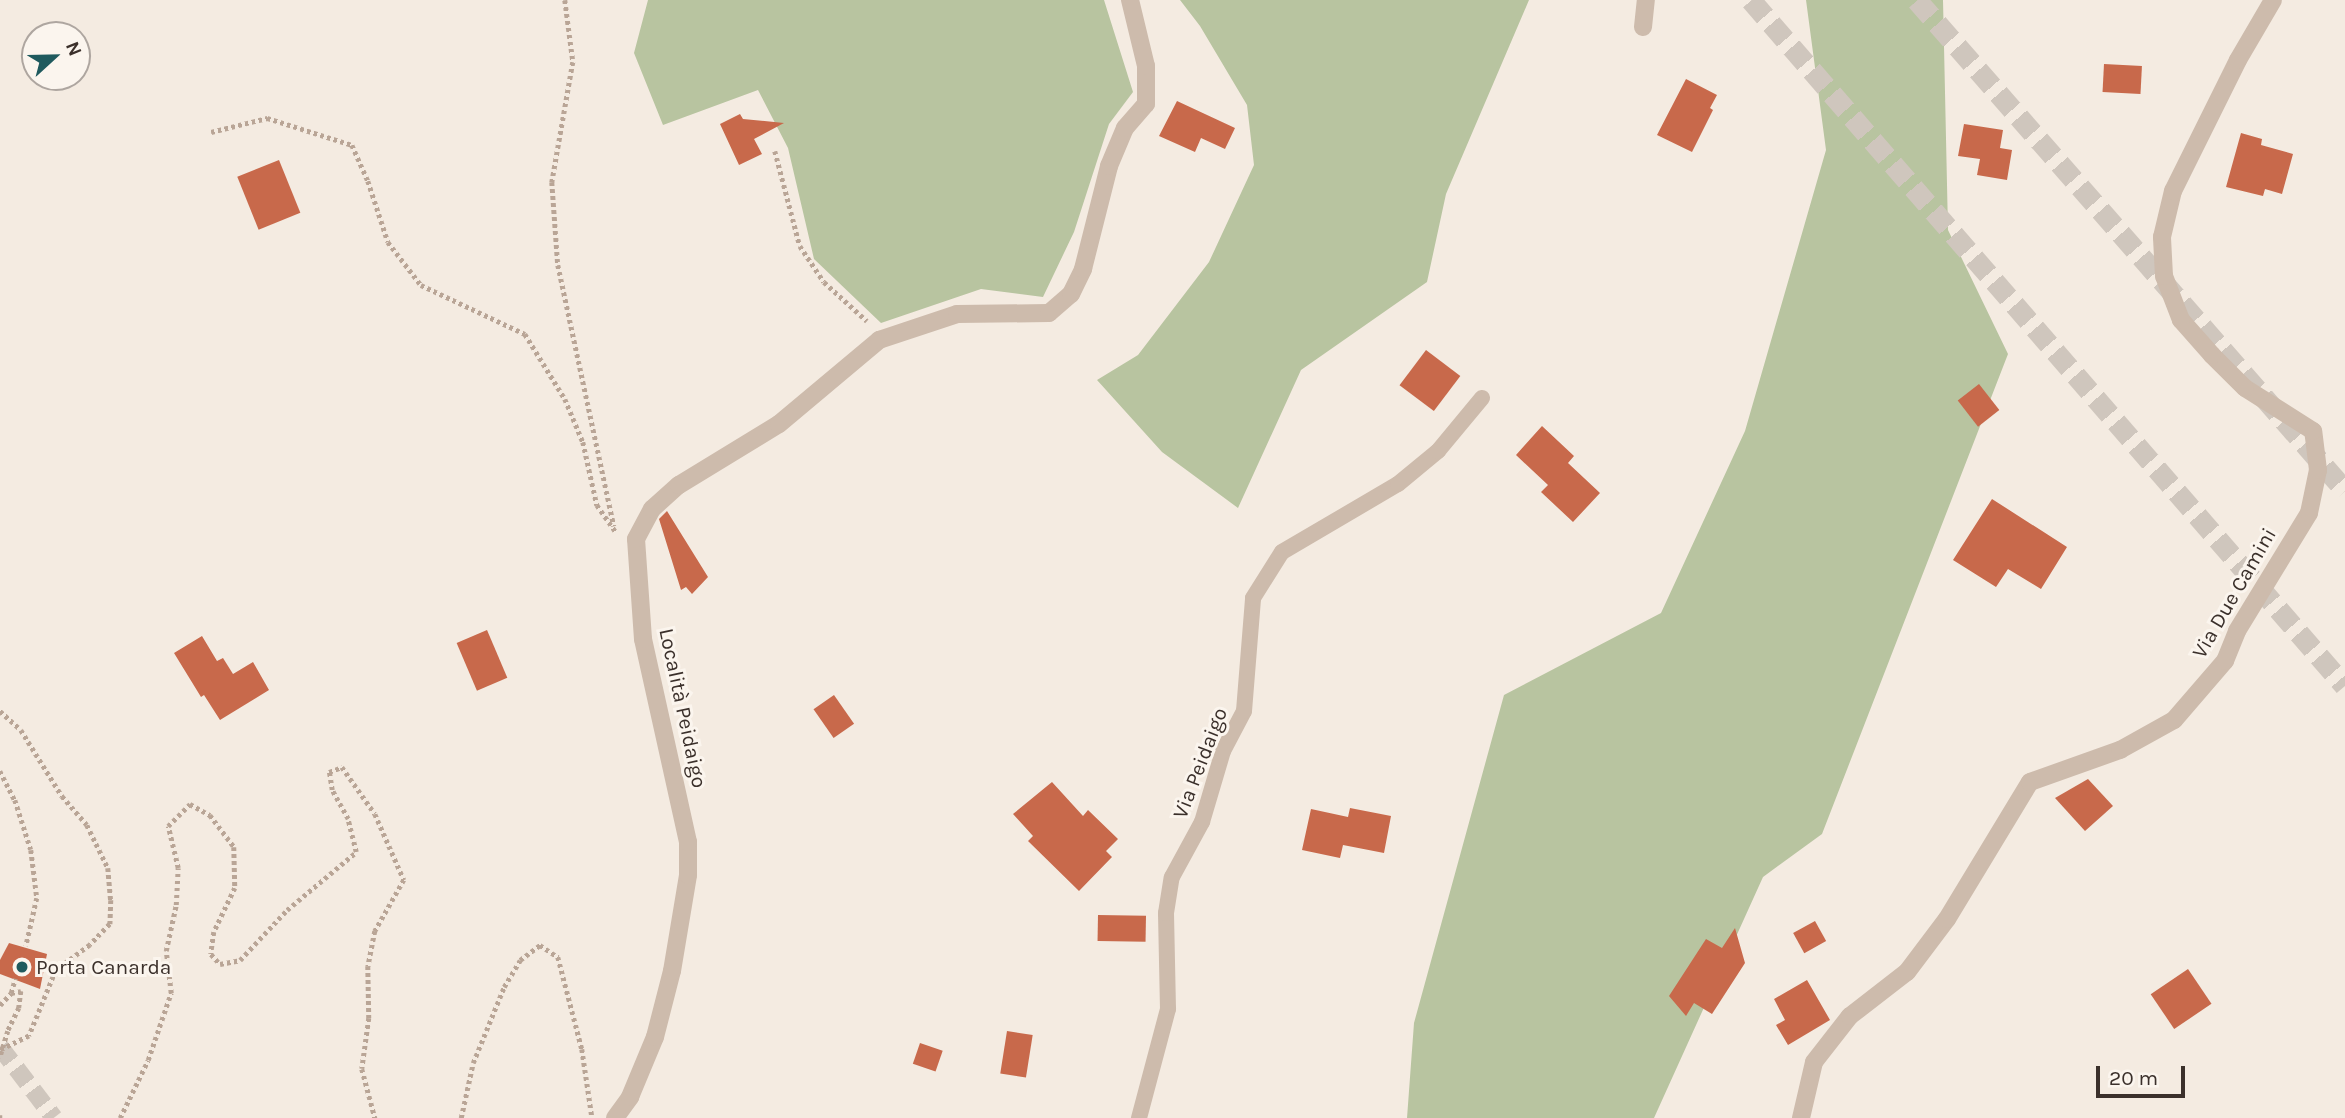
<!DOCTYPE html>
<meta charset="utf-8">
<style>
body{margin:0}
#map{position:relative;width:2345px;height:1118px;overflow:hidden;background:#f4ebe1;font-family:Karla,sans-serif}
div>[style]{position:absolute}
.green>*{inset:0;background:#b8c4a0}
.building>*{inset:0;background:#c8694b;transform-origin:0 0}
.primary-tunnel>*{height:18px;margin-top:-9px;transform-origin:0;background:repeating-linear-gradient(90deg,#cfc6bd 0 18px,transparent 0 27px)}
.motorway-tunnel>*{height:21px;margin-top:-10.5px;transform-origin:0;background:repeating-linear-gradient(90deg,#cfc6bd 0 21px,transparent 0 31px)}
.path>*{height:4.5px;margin-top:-2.25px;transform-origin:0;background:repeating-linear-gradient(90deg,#b9a596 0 3.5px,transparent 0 7px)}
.service>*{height:16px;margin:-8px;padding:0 8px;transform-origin:8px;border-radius:8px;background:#cdbbac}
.minor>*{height:18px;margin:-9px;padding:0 9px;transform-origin:9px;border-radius:9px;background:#cdbbac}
.tertiary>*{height:18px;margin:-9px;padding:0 9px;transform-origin:9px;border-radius:9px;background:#cdbbac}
.dots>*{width:19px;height:19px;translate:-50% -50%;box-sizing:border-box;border:4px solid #fbf5ee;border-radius:50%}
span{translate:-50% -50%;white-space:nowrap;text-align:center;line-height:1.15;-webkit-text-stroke:6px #fbf5ee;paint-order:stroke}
.street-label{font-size:21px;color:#3b302b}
.poi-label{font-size:21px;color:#3b302b}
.left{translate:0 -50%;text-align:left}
.north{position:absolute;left:21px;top:21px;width:70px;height:70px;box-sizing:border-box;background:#fbf5ee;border:2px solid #aea6a0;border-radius:50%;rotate:68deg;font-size:19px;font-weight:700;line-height:28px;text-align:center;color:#3b302b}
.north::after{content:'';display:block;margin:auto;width:24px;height:32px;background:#1f5a5e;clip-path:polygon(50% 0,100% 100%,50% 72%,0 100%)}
.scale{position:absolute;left:2096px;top:1066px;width:89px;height:32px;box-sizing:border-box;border:4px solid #3b302b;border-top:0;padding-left:9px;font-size:21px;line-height:24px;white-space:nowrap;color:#3b302b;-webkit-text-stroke:5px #fbf5ee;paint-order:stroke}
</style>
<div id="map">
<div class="green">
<i style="clip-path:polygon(648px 0,1104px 0,1133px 92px,1109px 124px,1074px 232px,1043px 297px,981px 289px,881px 323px,814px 259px,788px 148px,758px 90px,663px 125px,634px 53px)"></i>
<i style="clip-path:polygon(1180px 0,1529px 0,1446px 194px,1427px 282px,1301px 370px,1238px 508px,1162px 452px,1097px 380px,1138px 355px,1209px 262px,1254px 165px,1247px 105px,1200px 26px)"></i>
<i style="clip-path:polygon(1806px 0,1943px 0,1948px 230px,2008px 354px,1822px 834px,1763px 877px,1654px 1118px,1407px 1118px,1414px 1023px,1504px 695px,1661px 613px,1745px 431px,1826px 150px)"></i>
</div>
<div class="building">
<i style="left:2104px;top:64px;width:38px;height:28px;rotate:3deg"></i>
<i style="clip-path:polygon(1686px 79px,1717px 95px,1710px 108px,1713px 110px,1692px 152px,1657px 135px)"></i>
<i style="clip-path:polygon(1177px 101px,1235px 128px,1225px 149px,1201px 138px,1195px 152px,1159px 136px)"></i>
<i style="clip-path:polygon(740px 114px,743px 119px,784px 123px,754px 139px,762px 154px,739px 165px,720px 124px)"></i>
<i style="clip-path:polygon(1964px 124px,2003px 130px,2000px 148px,2012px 150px,2007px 180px,1977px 175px,1980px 159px,1958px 156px)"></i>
<i style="clip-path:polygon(2241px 133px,2262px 139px,2261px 145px,2293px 154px,2282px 194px,2265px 189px,2263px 196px,2226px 187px)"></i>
<i style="left:279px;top:160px;width:57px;height:45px;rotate:68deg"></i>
<i style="left:1426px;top:350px;width:43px;height:44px;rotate:37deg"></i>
<i style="left:1979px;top:384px;width:33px;height:27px;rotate:52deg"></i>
<i style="clip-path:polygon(1542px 426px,1574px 456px,1568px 463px,1600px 493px,1573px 522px,1541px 492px,1548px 485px,1516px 455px)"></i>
<i style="clip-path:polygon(1992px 499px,2067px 547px,2041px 589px,2008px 569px,1996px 587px,1953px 560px)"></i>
<i style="clip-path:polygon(667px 511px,708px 577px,692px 594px,686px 587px,681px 590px,659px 519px)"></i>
<i style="left:487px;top:630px;width:52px;height:33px;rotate:67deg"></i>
<i style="clip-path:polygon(202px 636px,217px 661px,223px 658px,233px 674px,253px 662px,269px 690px,220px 720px,204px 695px,201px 697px,174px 653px)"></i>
<i style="left:834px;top:695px;width:35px;height:25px;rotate:55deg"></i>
<i style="clip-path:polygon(2088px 779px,2113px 806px,2085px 831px,2055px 798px)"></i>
<i style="clip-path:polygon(1052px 782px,1083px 816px,1088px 810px,1118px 839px,1106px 851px,1112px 857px,1079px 891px,1028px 841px,1033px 836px,1013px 814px)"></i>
<i style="clip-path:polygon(1350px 808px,1391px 816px,1384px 853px,1343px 845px,1340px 858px,1302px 850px,1311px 809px,1348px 817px)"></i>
<i style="left:1098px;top:915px;width:48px;height:26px;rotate:1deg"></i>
<i style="left:1815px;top:921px;width:23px;height:25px;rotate:61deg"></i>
<i style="clip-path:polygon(1735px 928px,1745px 963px,1712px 1014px,1694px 1003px,1686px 1016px,1669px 996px,1706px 939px,1722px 948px)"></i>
<i style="clip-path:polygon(9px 943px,47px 954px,40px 989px,0 974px,0 960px)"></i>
<i style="left:2188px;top:969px;width:42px;height:45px;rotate:56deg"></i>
<i style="clip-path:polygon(1807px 980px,1830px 1020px,1788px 1045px,1776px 1025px,1785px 1020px,1774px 999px)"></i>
<i style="left:1007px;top:1031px;width:26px;height:43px;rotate:9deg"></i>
<i style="left:920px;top:1043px;width:24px;height:22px;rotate:19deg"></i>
</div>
<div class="primary-tunnel">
<i style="left:0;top:1047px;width:89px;rotate:52.7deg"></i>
</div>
<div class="motorway-tunnel">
<i style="left:1751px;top:0;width:907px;rotate:49.11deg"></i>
<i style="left:1917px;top:0;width:651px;rotate:48.86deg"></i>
</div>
<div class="path">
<i style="left:565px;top:0;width:63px;rotate:82.6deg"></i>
<i style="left:573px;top:62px;width:122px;rotate:99.9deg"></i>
<i style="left:552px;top:182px;width:83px;rotate:85.9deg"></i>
<i style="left:558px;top:265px;width:267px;rotate:77.9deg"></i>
<i style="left:211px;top:132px;width:58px;rotate:-14deg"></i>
<i style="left:267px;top:118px;width:89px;rotate:17.6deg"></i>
<i style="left:352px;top:145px;width:39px;rotate:66deg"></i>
<i style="left:368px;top:181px;width:64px;rotate:71.8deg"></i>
<i style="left:388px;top:242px;width:54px;rotate:52.5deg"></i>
<i style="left:421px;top:285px;width:115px;rotate:25.2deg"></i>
<i style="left:525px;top:334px;width:76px;rotate:58.4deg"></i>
<i style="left:565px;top:399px;width:47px;rotate:67.3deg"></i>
<i style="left:583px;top:442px;width:65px;rotate:77.5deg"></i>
<i style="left:597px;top:505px;width:32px;rotate:55deg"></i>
<i style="left:775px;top:151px;width:98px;rotate:75.3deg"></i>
<i style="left:800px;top:246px;width:43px;rotate:56.3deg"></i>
<i style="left:824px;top:282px;width:58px;rotate:42.2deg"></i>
<i style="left:0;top:711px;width:28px;rotate:42deg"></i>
<i style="left:21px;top:730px;width:78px;rotate:58.2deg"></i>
<i style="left:62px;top:796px;width:38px;rotate:49deg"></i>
<i style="left:87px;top:825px;width:48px;rotate:64deg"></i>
<i style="left:108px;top:868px;width:32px;rotate:85deg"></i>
<i style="left:111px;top:900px;width:24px;rotate:92deg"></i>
<i style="left:110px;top:924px;width:29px;rotate:134deg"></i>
<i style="left:90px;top:945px;width:42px;rotate:143.7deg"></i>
<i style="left:56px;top:970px;width:71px;rotate:112.2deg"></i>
<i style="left:29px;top:1036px;width:32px;rotate:154deg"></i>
<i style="left:0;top:771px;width:33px;rotate:63deg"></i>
<i style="left:15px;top:800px;width:52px;rotate:72.3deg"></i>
<i style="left:31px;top:850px;width:48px;rotate:82.9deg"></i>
<i style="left:37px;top:898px;width:49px;rotate:102.9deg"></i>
<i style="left:11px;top:993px;width:15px;rotate:-74deg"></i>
<i style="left:0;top:1005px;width:16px;rotate:-47deg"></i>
<i style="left:11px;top:993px;width:10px;rotate:-11deg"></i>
<i style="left:21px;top:991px;width:17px;rotate:97deg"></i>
<i style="left:19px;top:1008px;width:25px;rotate:116deg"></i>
<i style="left:8px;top:1031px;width:28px;rotate:107deg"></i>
<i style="left:0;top:1115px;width:3px;rotate:90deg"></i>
<i style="left:120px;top:1118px;width:64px;rotate:-64.2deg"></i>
<i style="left:148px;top:1060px;width:71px;rotate:-71.1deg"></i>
<i style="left:171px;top:993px;width:42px;rotate:-96.8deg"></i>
<i style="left:166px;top:951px;width:47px;rotate:-77.7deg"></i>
<i style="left:176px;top:905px;width:37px;rotate:-87deg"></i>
<i style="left:178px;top:868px;width:43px;rotate:-103.4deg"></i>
<i style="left:168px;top:826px;width:31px;rotate:-45deg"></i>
<i style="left:190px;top:804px;width:23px;rotate:29deg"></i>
<i style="left:210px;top:815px;width:40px;rotate:53deg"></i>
<i style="left:234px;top:847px;width:41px;rotate:88.6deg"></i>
<i style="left:235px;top:888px;width:49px;rotate:115.5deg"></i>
<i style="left:214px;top:932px;width:22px;rotate:98deg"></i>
<i style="left:211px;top:954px;width:13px;rotate:48deg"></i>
<i style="left:220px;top:964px;width:20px;rotate:-11deg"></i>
<i style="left:240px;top:960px;width:69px;rotate:-46.8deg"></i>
<i style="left:287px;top:910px;width:90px;rotate:-40deg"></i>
<i style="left:356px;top:852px;width:34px;rotate:-104deg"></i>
<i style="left:348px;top:819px;width:33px;rotate:-119deg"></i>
<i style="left:332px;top:790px;width:18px;rotate:-99deg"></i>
<i style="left:329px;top:772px;width:14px;rotate:-21deg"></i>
<i style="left:342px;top:767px;width:57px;rotate:54.9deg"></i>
<i style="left:375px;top:814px;width:72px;rotate:66.3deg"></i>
<i style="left:404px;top:880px;width:59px;rotate:119.6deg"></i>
<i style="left:375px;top:931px;width:36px;rotate:101deg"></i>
<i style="left:368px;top:966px;width:52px;rotate:88.9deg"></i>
<i style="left:369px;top:1018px;width:51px;rotate:97.8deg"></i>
<i style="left:362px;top:1069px;width:51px;rotate:75.1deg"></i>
<i style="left:461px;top:1118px;width:56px;rotate:-77.7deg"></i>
<i style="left:473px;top:1063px;width:82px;rotate:-67.8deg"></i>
<i style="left:504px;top:987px;width:31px;rotate:-59deg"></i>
<i style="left:520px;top:960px;width:25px;rotate:-37deg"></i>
<i style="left:540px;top:945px;width:22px;rotate:34deg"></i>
<i style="left:558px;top:957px;width:95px;rotate:75.4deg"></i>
<i style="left:582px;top:1049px;width:69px;rotate:81.6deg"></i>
</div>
<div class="service">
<i style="left:1139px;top:1118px;width:113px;rotate:-75.1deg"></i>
<i style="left:1168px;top:1009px;width:96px;rotate:-91.2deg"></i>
<i style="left:1166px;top:913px;width:36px;rotate:-81deg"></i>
<i style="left:1172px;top:877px;width:63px;rotate:-61.4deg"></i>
<i style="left:1202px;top:822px;width:74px;rotate:-73.5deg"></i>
<i style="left:1223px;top:751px;width:45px;rotate:-62.3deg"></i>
<i style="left:1244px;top:711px;width:113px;rotate:-85.4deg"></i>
<i style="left:1253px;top:598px;width:54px;rotate:-57.8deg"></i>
<i style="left:1282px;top:552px;width:134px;rotate:-30.4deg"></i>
<i style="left:1398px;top:484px;width:52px;rotate:-39.5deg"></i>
<i style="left:1438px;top:451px;width:69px;rotate:-50.3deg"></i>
</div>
<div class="minor">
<i style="left:1643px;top:27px;width:27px;rotate:-84deg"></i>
<i style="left:1801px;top:1118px;width:57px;rotate:-76.9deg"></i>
<i style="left:1814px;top:1062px;width:58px;rotate:-52deg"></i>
<i style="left:1850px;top:1016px;width:72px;rotate:-37.7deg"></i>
<i style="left:1907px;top:972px;width:66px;rotate:-53deg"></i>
<i style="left:1947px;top:919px;width:160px;rotate:-58.8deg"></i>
<i style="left:2030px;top:782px;width:96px;rotate:-19.6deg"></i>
<i style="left:2120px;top:750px;width:62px;rotate:-29.1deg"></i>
<i style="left:2174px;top:720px;width:78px;rotate:-49.2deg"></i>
<i style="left:2225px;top:661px;width:32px;rotate:-68deg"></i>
<i style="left:2237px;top:631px;width:138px;rotate:-58.6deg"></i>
<i style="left:2309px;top:513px;width:44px;rotate:-78.2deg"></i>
<i style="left:2318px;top:470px;width:39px;rotate:-97deg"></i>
<i style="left:2313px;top:431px;width:80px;rotate:-147.7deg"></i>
<i style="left:2245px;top:388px;width:47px;rotate:-135deg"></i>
<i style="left:2212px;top:355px;width:47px;rotate:-131.5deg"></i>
<i style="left:2181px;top:320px;width:47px;rotate:-111.1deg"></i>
<i style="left:2164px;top:276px;width:39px;rotate:-93deg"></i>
<i style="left:2162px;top:237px;width:47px;rotate:-76.6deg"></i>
<i style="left:2173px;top:191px;width:146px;rotate:-63.6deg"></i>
<i style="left:2238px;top:60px;width:69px;rotate:-59.7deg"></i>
</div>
<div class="tertiary">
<i style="left:615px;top:1118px;width:26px;rotate:-54deg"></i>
<i style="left:630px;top:1097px;width:65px;rotate:-67.4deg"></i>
<i style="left:655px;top:1037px;width:68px;rotate:-75.6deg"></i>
<i style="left:672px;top:971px;width:97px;rotate:-80.5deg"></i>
<i style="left:688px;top:875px;width:33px;rotate:-90deg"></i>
<i style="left:688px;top:842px;width:208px;rotate:-102.5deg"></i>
<i style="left:643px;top:639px;width:100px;rotate:-94deg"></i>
<i style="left:636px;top:539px;width:34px;rotate:-62deg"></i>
<i style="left:652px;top:509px;width:36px;rotate:-42deg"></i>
<i style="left:679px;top:485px;width:117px;rotate:-31.4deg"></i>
<i style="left:779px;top:424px;width:131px;rotate:-40deg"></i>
<i style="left:879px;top:340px;width:82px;rotate:-18.4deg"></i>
<i style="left:957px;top:314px;width:92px;rotate:-0.6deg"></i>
<i style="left:1049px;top:313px;width:29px;rotate:-41deg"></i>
<i style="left:1071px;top:294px;width:28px;rotate:-64deg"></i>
<i style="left:1083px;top:269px;width:106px;rotate:-75.8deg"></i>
<i style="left:1109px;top:166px;width:41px;rotate:-67.2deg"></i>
<i style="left:1125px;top:128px;width:32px;rotate:-49deg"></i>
<i style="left:1146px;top:104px;width:38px;rotate:-90deg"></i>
<i style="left:1146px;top:66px;width:68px;rotate:-103.6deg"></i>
</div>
<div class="dots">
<i style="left:22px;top:967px;background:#1f5a5e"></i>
</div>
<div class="street-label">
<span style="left:2234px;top:593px;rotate:-60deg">Via Due Camini</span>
<span style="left:683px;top:708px;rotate:78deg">Località Peidaigo</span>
<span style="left:1200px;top:763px;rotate:-69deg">Via Peidaigo</span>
</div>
<div class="poi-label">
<span class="left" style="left:36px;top:967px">Porta Canarda</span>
</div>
<div class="north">N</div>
<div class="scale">20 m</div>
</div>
